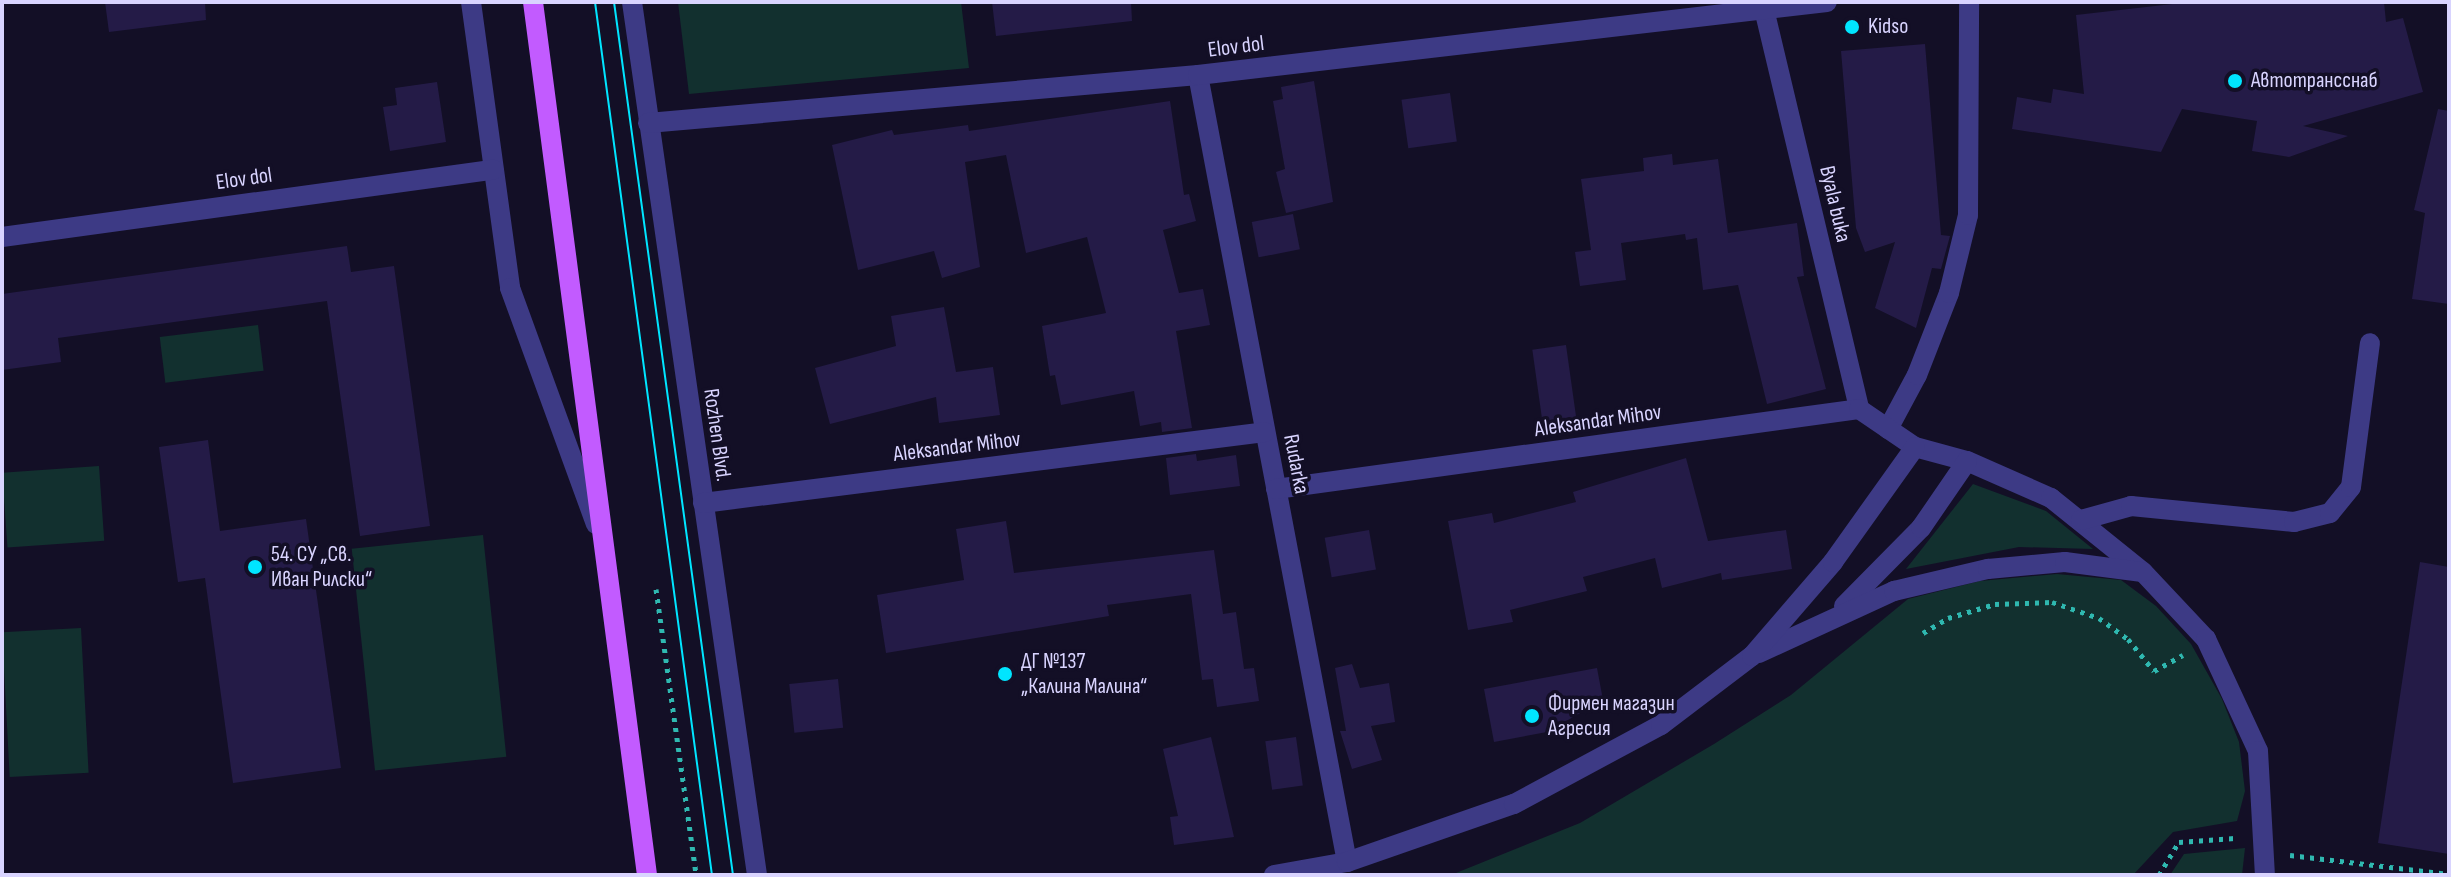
<!DOCTYPE html>
<meta charset="utf-8">
<style>
body{margin:0}
#map{position:relative;width:2451px;height:877px;overflow:hidden;background:#130f26;font-family:"Sofia Sans Condensed",sans-serif}
div>[style]{position:absolute}
.green>*{inset:0;background:#12302f;transform-origin:0 0}
.building>*{inset:0;background:#241b47;transform-origin:0 0}
.path>*{height:5px;margin-top:-2.5px;transform-origin:0;background:repeating-linear-gradient(90deg,#2fb8b0 0 4px,transparent 0 10px)}
.minor>*{height:20px;margin:-10px;padding:0 10px;transform-origin:10px;border-radius:10px;background:#3d3a85}
.major>*{height:20px;margin:-10px;padding:0 10px;transform-origin:10px;border-radius:10px;background:#c25bff}
.tram>*{height:2px;margin:-1px;padding:0 1px;transform-origin:1px;border-radius:1px;background:#00e5ff}
.dots>*{width:22px;height:22px;translate:-50% -50%;box-sizing:border-box;border:4px solid #130f26;border-radius:50%}
span{translate:-50% -50%;white-space:nowrap;text-align:center;line-height:1.15;-webkit-text-stroke:7px #130f26;paint-order:stroke}
.poi-label{font-size:22px;color:#d9d4ff}
.left{translate:0 -50%;text-align:left}
.street-label{font-size:22px;color:#d9d4ff}
.frame{position:absolute;inset:0;border:4px solid #d9d4ff;pointer-events:none}
</style>
<div id="map">
<div class="green">
<i style="clip-path:polygon(678px 2px,961px 2px,969px 68px,689px 94px)"></i>
<i style="left:258px;top:325px;width:46px;height:99px;rotate:83deg"></i>
<i style="left:99px;top:466px;width:75px;height:97px;rotate:86deg"></i>
<i style="clip-path:polygon(1973px 484px,2046px 511px,2093px 549px,2019px 547px,1906px 569px)"></i>
<i style="left:483px;top:535px;width:223px;height:132px;rotate:84deg"></i>
<i style="clip-path:polygon(2057px 574px,2121px 580px,2156px 606px,2191px 644px,2222px 699px,2239px 742px,2245px 791px,2237px 821px,2173px 832px,2133px 875px,1451px 875px,1580px 823px,1714px 744px,1791px 695px,1908px 599px,1980px 581px)"></i>
<i style="left:81px;top:628px;width:145px;height:79px;rotate:87deg"></i>
<i style="clip-path:polygon(2245px 848px,2242px 875px,2170px 875px,2184px 854px)"></i>
</div>
<div class="building">
<i style="clip-path:polygon(105px 2px,205px 2px,206px 20px,109px 32px)"></i>
<i style="clip-path:polygon(992px 2px,1131px 2px,1132px 21px,996px 36px)"></i>
<i style="clip-path:polygon(2190px 2px,2384px 2px,2386px 22px,2403px 18px,2423px 92px,2303px 126px,2348px 136px,2289px 157px,2252px 151px,2257px 121px,2182px 109px,2161px 152px,2012px 129px,2017px 97px,2051px 103px,2053px 89px,2084px 94px,2076px 15px)"></i>
<i style="clip-path:polygon(1925px 44px,1941px 235px,1950px 236px,1941px 269px,1932px 268px,1916px 328px,1875px 308px,1895px 242px,1865px 252px,1856px 228px,1841px 51px)"></i>
<i style="clip-path:polygon(1314px 81px,1333px 202px,1286px 213px,1276px 172px,1285px 169px,1273px 101px,1283px 99px,1281px 87px)"></i>
<i style="clip-path:polygon(437px 82px,446px 142px,390px 151px,383px 107px,397px 105px,395px 88px)"></i>
<i style="left:1450px;top:93px;width:49px;height:49px;rotate:82deg"></i>
<i style="clip-path:polygon(1170px 101px,1184px 195px,1189px 194px,1196px 221px,1163px 230px,1179px 293px,1203px 289px,1210px 325px,1176px 331px,1192px 428px,1162px 432px,1161px 422px,1140px 426px,1134px 391px,1061px 405px,1055px 375px,1050px 376px,1042px 326px,1106px 313px,1087px 237px,1026px 253px,1006px 155px,965px 162px,980px 267px,942px 278px,934px 251px,858px 270px,832px 145px,892px 130px,894px 135px,968px 125px,969px 131px)"></i>
<i style="clip-path:polygon(2438px 109px,2449px 111px,2449px 304px,2412px 299px,2425px 213px,2414px 210px)"></i>
<i style="clip-path:polygon(1672px 154px,1673px 165px,1718px 159px,1728px 233px,1797px 223px,1804px 276px,1797px 277px,1826px 389px,1767px 404px,1738px 285px,1703px 290px,1697px 238px,1686px 240px,1685px 234px,1621px 243px,1626px 280px,1580px 286px,1575px 252px,1591px 250px,1581px 179px,1644px 171px,1643px 158px)"></i>
<i style="left:1293px;top:214px;width:36px;height:42px;rotate:79deg"></i>
<i style="clip-path:polygon(347px 246px,351px 272px,394px 266px,430px 526px,360px 536px,327px 301px,58px 338px,61px 362px,2px 370px,2px 294px)"></i>
<i style="clip-path:polygon(944px 307px,956px 372px,993px 367px,1000px 415px,939px 423px,936px 397px,830px 424px,815px 368px,896px 346px,891px 316px)"></i>
<i style="left:1566px;top:345px;width:83px;height:34px;rotate:82deg"></i>
<i style="clip-path:polygon(208px 440px,220px 531px,306px 519px,341px 768px,233px 783px,205px 578px,178px 582px,159px 447px)"></i>
<i style="clip-path:polygon(1196px 454px,1197px 461px,1236px 455px,1240px 486px,1170px 495px,1166px 458px)"></i>
<i style="clip-path:polygon(1686px 458px,1708px 541px,1786px 530px,1792px 569px,1722px 580px,1721px 573px,1662px 588px,1655px 558px,1583px 577px,1587px 591px,1510px 610px,1513px 622px,1468px 630px,1448px 521px,1492px 513px,1494px 523px,1576px 502px,1573px 492px)"></i>
<i style="clip-path:polygon(1006px 521px,1014px 573px,1214px 550px,1223px 614px,1236px 612px,1244px 669px,1254px 668px,1259px 701px,1217px 707px,1213px 679px,1202px 680px,1191px 594px,1107px 605px,1109px 616px,886px 653px,877px 595px,964px 580px,956px 529px)"></i>
<i style="left:1369px;top:530px;width:40px;height:45px;rotate:80deg"></i>
<i style="clip-path:polygon(2420px 562px,2449px 567px,2449px 854px,2378px 843px)"></i>
<i style="clip-path:polygon(1352px 664px,1360px 688px,1389px 683px,1395px 722px,1371px 726px,1382px 760px,1352px 769px,1340px 731px,1346px 731px,1335px 668px)"></i>
<i style="clip-path:polygon(1597px 668px,1603px 700px,1547px 732px,1494px 742px,1484px 689px)"></i>
<i style="left:838px;top:679px;width:49px;height:49px;rotate:84deg"></i>
<i style="clip-path:polygon(1211px 737px,1234px 837px,1174px 845px,1170px 817px,1178px 816px,1163px 749px)"></i>
<i style="left:1296px;top:737px;width:49px;height:31px;rotate:82deg"></i>
</div>
<div class="path">
<i style="left:656px;top:589px;width:289px;rotate:82deg"></i>
<i style="left:1923px;top:633px;width:29px;rotate:-31deg"></i>
<i style="left:1948px;top:618px;width:49px;rotate:-16.6deg"></i>
<i style="left:1995px;top:604px;width:57px;rotate:-2deg"></i>
<i style="left:2052px;top:602px;width:50px;rotate:18.8deg"></i>
<i style="left:2099px;top:618px;width:36px;rotate:36deg"></i>
<i style="left:2128px;top:639px;width:41px;rotate:50.9deg"></i>
<i style="left:2154px;top:671px;width:33px;rotate:-29deg"></i>
<i style="left:2290px;top:855px;width:160px;rotate:6.8deg"></i>
<i style="left:2159px;top:875px;width:39px;rotate:-59deg"></i>
<i style="left:2179px;top:842px;width:56px;rotate:-4.1deg"></i>
</div>
<div class="minor">
<i style="left:471px;top:2px;width:289px;rotate:82.2deg"></i>
<i style="left:510px;top:288px;width:251px;rotate:70deg"></i>
<i style="left:632px;top:2px;width:882px;rotate:81.85deg"></i>
<i style="left:1764px;top:9px;width:411px;rotate:76.6deg"></i>
<i style="left:1198px;top:75px;width:801px;rotate:79.28deg"></i>
<i style="left:648px;top:123px;width:552px;rotate:-4.99deg"></i>
<i style="left:1198px;top:75px;width:633px;rotate:-6.62deg"></i>
<i style="left:2px;top:237px;width:496px;rotate:-7.8deg"></i>
<i style="left:1888px;top:429px;width:61px;rotate:-61.8deg"></i>
<i style="left:1917px;top:375px;width:88px;rotate:-68.7deg"></i>
<i style="left:1949px;top:293px;width:80px;rotate:-76.3deg"></i>
<i style="left:1968px;top:215px;width:213px;rotate:-89.7deg"></i>
<i style="left:1276px;top:489px;width:588px;rotate:-7.81deg"></i>
<i style="left:1859px;top:409px;width:68px;rotate:34.2deg"></i>
<i style="left:1915px;top:447px;width:54px;rotate:15.1deg"></i>
<i style="left:1967px;top:461px;width:92px;rotate:23.8deg"></i>
<i style="left:2051px;top:498px;width:118px;rotate:38.8deg"></i>
<i style="left:2143px;top:572px;width:92px;rotate:46.8deg"></i>
<i style="left:2206px;top:639px;width:123px;rotate:65.1deg"></i>
<i style="left:2258px;top:751px;width:124px;rotate:86.8deg"></i>
<i style="left:703px;top:503px;width:566px;rotate:-7.2deg"></i>
<i style="left:2081px;top:520px;width:52px;rotate:-15.6deg"></i>
<i style="left:2131px;top:506px;width:164px;rotate:5.6deg"></i>
<i style="left:2294px;top:522px;width:37px;rotate:-14deg"></i>
<i style="left:2330px;top:513px;width:33px;rotate:-51deg"></i>
<i style="left:2351px;top:487px;width:145px;rotate:-82.5deg"></i>
<i style="left:1844px;top:606px;width:110px;rotate:-45.4deg"></i>
<i style="left:1921px;top:528px;width:81px;rotate:-55.5deg"></i>
<i style="left:1759px;top:653px;width:149px;rotate:-24.7deg"></i>
<i style="left:1894px;top:591px;width:97px;rotate:-13.2deg"></i>
<i style="left:1988px;top:569px;width:77px;rotate:-5.2deg"></i>
<i style="left:2065px;top:562px;width:78px;rotate:7.4deg"></i>
<i style="left:1274px;top:875px;width:74px;rotate:-10.1deg"></i>
<i style="left:1347px;top:862px;width:177px;rotate:-19.2deg"></i>
<i style="left:1514px;top:804px;width:167px;rotate:-28.3deg"></i>
<i style="left:1661px;top:725px;width:114px;rotate:-37.2deg"></i>
<i style="left:1752px;top:656px;width:124px;rotate:-49.2deg"></i>
<i style="left:1833px;top:562px;width:141px;rotate:-54.5deg"></i>
</div>
<div class="major">
<i style="left:533px;top:2px;width:880px;rotate:82.56deg"></i>
</div>
<div class="tram">
<i style="left:595px;top:2px;width:881px;rotate:82.37deg"></i>
<i style="left:614px;top:2px;width:881px;rotate:82.24deg"></i>
</div>
<div class="dots">
<i style="left:1852px;top:27px;background:#00e5ff"></i>
<i style="left:2235px;top:81px;background:#00e5ff"></i>
<i style="left:255px;top:567px;background:#00e5ff"></i>
<i style="left:1005px;top:674px;background:#00e5ff"></i>
<i style="left:1532px;top:716px;background:#00e5ff"></i>
</div>
<div class="poi-label">
<span class="left" style="left:1868px;top:27px">Kidso</span>
<span class="left" style="left:2251px;top:81px">Автотрансснаб</span>
<span class="left" style="left:271px;top:567px">54. СУ „Св.<br>Иван Рилски“</span>
<span class="left" style="left:1021px;top:674px">ДГ №137<br>„Калина Малина“</span>
<span class="left" style="left:1548px;top:716px">Фирмен магазин<br>Агресия</span>
</div>
<div class="street-label">
<span style="left:1236px;top:47px;rotate:-7deg">Elov dol</span>
<span style="left:244px;top:179px;rotate:-8deg">Elov dol</span>
<span style="left:1835px;top:204px;rotate:77deg">Byala buka</span>
<span style="left:1598px;top:421px;rotate:-8deg">Aleksandar Mihov</span>
<span style="left:717px;top:435px;rotate:82deg">Rozhen Blvd.</span>
<span style="left:957px;top:447px;rotate:-7deg">Aleksandar Mihov</span>
<span style="left:1296px;top:464px;rotate:79deg">Rudarka</span>
</div>
<div class="frame"></div>
</div>
